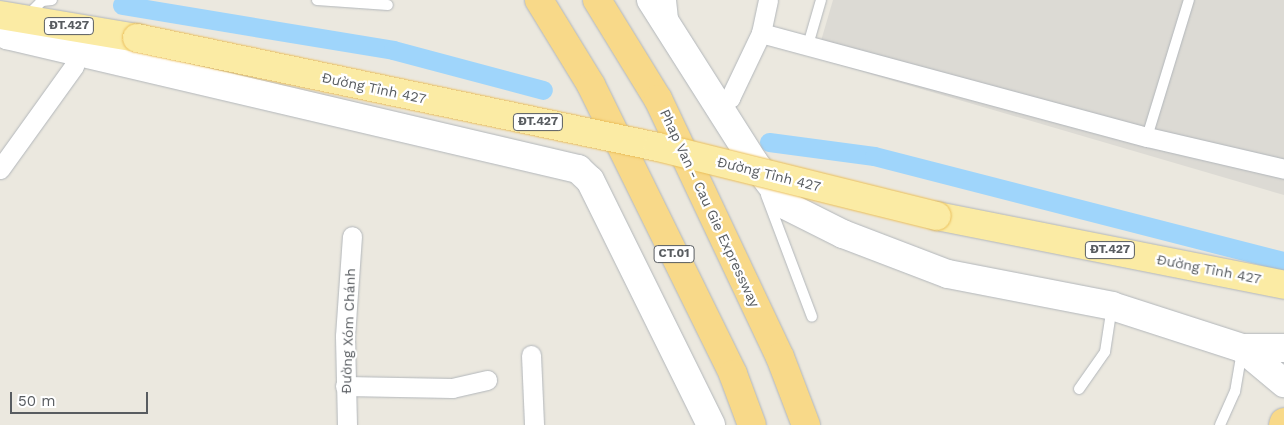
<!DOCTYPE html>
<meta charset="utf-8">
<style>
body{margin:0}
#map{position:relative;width:1284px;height:425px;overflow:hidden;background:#ebe8df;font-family:"Work Sans",sans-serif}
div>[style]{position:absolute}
.industrial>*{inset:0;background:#dcdad4}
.canal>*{height:19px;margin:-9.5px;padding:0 9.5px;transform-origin:9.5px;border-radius:9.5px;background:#9fd5fb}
.roads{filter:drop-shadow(0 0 1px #b2b6ba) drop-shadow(0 0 1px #b2b6ba)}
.lane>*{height:10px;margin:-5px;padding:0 5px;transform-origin:5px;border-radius:5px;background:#fff}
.street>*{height:19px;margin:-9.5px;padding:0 9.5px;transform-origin:9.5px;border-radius:9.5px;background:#fff}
.secondary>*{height:28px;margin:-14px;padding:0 14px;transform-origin:14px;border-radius:14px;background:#fff}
.primary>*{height:28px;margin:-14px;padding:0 14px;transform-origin:14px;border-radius:14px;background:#fbeba4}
.highway>*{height:28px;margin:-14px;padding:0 14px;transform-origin:14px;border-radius:14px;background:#f8d989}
.bridges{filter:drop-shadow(0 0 1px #ebbe59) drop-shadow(0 0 1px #ebbe59)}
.primary-bridge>*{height:28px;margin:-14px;padding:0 14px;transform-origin:14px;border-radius:14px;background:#fbeba4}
span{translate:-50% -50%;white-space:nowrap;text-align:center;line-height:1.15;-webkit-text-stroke:4.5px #fff;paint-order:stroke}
.shield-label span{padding:1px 4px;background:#fff;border:1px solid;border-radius:4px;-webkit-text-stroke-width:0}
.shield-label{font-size:12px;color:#585c60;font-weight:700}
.street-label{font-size:14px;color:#585c60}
.scale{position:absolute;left:10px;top:392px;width:138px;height:22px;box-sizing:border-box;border:2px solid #585c60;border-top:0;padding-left:6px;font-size:15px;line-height:18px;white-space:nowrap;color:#585c60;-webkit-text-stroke:4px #fff;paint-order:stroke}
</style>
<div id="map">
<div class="industrial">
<i style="clip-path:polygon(833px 0,1284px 0,1284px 195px,816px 58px)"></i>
</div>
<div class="canal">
<i style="left:122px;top:5px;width:275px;rotate:9.4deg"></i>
<i style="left:393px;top:50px;width:155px;rotate:14.9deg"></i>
<i style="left:769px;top:142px;width:106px;rotate:7.6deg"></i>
<i style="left:874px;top:156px;width:423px;rotate:14.4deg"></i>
</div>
<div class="roads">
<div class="lane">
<i style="left:317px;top:0;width:71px;rotate:4deg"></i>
<i style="left:671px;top:0;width:19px;rotate:84deg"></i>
<i style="left:27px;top:16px;width:21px;rotate:-45deg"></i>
<i style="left:42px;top:1px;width:10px;rotate:-6deg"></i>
<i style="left:808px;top:45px;width:47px;rotate:-73.9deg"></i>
<i style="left:1147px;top:137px;width:143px;rotate:-73deg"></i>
<i style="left:766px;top:195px;width:130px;rotate:69.3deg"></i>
<i style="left:1079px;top:389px;width:45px;rotate:-54.9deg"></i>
<i style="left:1105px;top:352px;width:47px;rotate:-81.3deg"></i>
<i style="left:1220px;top:425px;width:36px;rotate:-66deg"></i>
<i style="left:1235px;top:392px;width:42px;rotate:-80.3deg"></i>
</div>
<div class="street">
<i style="left:761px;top:33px;width:400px;rotate:15.1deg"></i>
<i style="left:1147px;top:137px;width:141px;rotate:13.1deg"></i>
<i style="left:717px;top:105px;width:15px;rotate:-28deg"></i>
<i style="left:730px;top:98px;width:72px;rotate:-64.5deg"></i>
<i style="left:761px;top:33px;width:34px;rotate:-78deg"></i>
<i style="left:0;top:169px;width:127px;rotate:-54.3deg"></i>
<i style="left:74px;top:66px;width:15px;rotate:-82deg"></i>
<i style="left:531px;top:355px;width:70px;rotate:87.5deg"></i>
<i style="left:345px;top:386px;width:107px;rotate:1.1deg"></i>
<i style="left:452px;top:388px;width:36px;rotate:-13deg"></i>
<i style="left:347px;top:425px;width:89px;rotate:-91.3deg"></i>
<i style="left:345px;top:336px;width:100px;rotate:-86deg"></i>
</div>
<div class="secondary">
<i style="left:651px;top:0;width:191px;rotate:57.6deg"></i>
<i style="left:753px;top:161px;width:56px;rotate:52.9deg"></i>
<i style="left:787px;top:206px;width:63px;rotate:26.6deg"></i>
<i style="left:843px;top:234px;width:112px;rotate:20.9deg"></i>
<i style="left:948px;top:274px;width:167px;rotate:11deg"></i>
<i style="left:1112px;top:306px;width:137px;rotate:17.9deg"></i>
<i style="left:1242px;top:348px;width:42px"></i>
<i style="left:0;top:30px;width:9px;rotate:36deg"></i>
<i style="left:7px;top:35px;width:587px;rotate:13.21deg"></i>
<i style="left:578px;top:169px;width:16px;rotate:43deg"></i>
<i style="left:590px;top:180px;width:273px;rotate:63.7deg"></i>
<i style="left:1242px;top:348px;width:55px;rotate:39.8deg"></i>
</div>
<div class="primary">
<i style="left:0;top:15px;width:139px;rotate:9.5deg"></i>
<i style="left:937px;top:216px;width:354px;rotate:11.2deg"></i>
</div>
<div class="highway">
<i style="left:539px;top:0;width:100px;rotate:58.5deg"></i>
<i style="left:591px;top:85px;width:322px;rotate:63.8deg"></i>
<i style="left:733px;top:374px;width:54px;rotate:69.6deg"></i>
<i style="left:597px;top:0;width:116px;rotate:58.4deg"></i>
<i style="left:658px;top:99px;width:285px;rotate:64.7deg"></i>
<i style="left:780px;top:357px;width:73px;rotate:69.1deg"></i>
<i style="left:1283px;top:425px;width:3px;rotate:-72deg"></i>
</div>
</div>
<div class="bridges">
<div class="primary-bridge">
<i style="left:137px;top:38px;width:532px;rotate:11.82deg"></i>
<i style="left:658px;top:147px;width:287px;rotate:13.9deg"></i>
</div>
</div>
<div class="shield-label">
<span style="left:69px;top:26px">ĐT.427</span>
<span style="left:538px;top:122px">ĐT.427</span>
<span style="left:1110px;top:250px">ĐT.427</span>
<span style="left:674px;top:254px">CT.01</span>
</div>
<div class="street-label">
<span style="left:374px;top:88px;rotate:12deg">Đường Tỉnh 427</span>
<span style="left:769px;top:174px;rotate:14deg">Đường Tỉnh 427</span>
<span style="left:710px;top:208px;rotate:65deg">Phap Van - Cau Gie Expressway</span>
<span style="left:1209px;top:269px;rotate:11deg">Đường Tỉnh 427</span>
<span style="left:348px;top:331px;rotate:-88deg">Đường Xóm Chánh</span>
</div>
<div class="scale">50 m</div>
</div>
